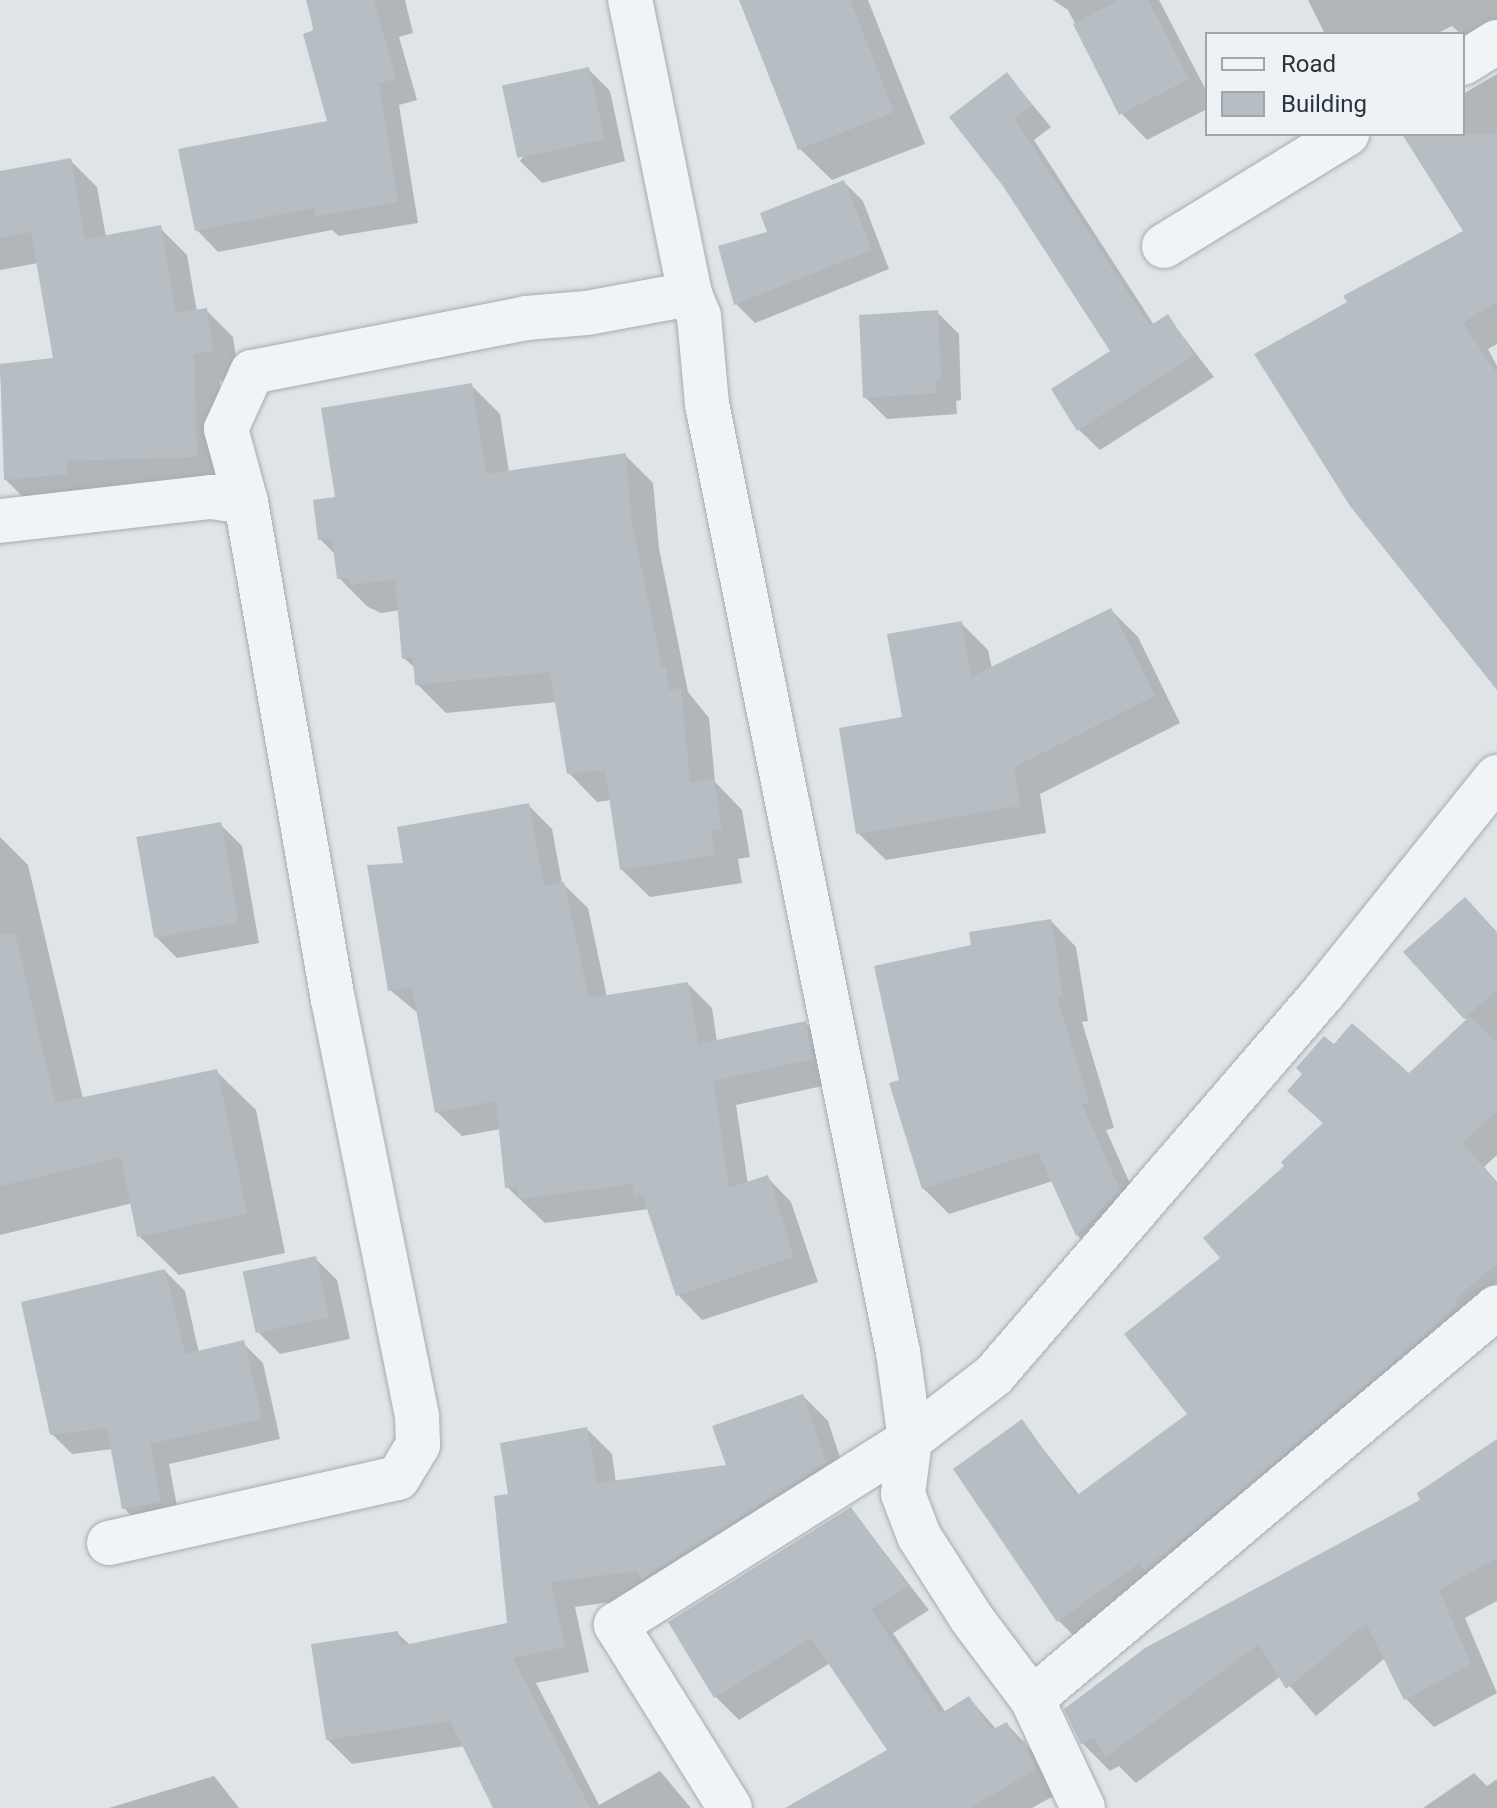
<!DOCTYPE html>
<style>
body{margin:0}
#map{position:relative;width:1497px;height:1808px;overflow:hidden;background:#dfe4e7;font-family:Roboto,sans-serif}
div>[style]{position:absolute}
.shadow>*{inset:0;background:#0003}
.building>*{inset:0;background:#b6bec4;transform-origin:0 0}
.roads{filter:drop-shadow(0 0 2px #a5acb1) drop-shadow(0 0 2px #a5acb1)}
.minor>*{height:44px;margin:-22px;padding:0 22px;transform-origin:22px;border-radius:22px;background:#f1f4f6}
span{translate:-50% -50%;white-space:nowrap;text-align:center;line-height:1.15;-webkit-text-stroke:8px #eef2f5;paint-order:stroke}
.legend{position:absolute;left:1205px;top:32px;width:260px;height:104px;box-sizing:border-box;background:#eef2f5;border:2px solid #9fa6ac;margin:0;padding:10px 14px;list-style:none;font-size:24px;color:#29343e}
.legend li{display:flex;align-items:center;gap:16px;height:40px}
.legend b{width:40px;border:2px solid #9fa6ac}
</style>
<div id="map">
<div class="shadow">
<i style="clip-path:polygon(308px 0,405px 0,413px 33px,399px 37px,417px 100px,399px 105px,418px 223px,339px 236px,332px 230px,218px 252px,197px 230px,329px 122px)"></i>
<i style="clip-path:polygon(742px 0,868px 0,925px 144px,832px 180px,800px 149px)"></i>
<i style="clip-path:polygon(1053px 0,1159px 0,1207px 92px,1207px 109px,1147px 140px,1121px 113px,1068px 10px)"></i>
<i style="clip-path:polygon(1308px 0,1497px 0,1497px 37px,1465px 38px,1452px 26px,1436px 34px,1325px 34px)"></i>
<i style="clip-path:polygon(588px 69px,610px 91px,625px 161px,542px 183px,520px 161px)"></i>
<i style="clip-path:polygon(1007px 74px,1051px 127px,1034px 140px,1154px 325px,1168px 317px,1214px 377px,1100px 450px,1079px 430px,1113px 352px,1004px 185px)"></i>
<i style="clip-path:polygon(1497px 74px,1497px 344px,1488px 349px,1497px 366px,1497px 683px,1349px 303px,1466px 232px,1404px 134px,1463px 134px,1463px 94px)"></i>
<i style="clip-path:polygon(70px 160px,97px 187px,106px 237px,160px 228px,187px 255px,197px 312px,206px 310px,233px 337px,239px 377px,220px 381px,223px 483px,92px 488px,94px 500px,33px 507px,6px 480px,0 366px,56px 360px,38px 263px,0 270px,0 173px)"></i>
<i style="clip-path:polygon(844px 182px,863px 201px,889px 269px,755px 323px,736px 304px,770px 233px)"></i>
<i style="clip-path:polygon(937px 312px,959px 334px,961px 400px,956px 401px,957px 414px,887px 419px,865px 397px)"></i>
<i style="clip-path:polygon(471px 385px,500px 414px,509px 472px,625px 455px,653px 483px,659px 548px,688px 692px,709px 718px,715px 782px,742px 810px,750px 857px,738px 859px,742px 883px,650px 897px,621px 869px,611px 800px,597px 802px,569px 773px,557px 702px,446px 713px,417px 684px,416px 669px,404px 658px,400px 610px,381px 613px,368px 607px,339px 578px,336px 555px,320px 539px,337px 499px)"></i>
<i style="clip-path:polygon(1111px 610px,1138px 637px,1180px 723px,1040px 794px,1046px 833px,886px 860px,858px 833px,904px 719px,961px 623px,988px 650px,992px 669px)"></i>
<i style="clip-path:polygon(528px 805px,552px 829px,562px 883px,588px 908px,607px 997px,688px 984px,712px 1008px,717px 1042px,805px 1023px,829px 1047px,836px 1083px,736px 1105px,748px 1184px,767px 1177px,791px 1202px,818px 1282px,702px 1320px,678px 1295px,649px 1209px,545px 1223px,507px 1187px,501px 1129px,462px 1136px,437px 1112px,419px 1014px,390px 990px,406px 865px)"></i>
<i style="clip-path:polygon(220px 824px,242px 846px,259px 943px,177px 958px,155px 936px)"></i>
<i style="clip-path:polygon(0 837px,28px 865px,83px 1099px,216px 1071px,256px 1110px,285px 1253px,179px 1275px,139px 1236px,133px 1203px,0 1235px)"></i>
<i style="clip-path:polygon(1051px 921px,1076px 947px,1088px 1021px,1082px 1022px,1114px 1128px,1106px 1130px,1145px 1217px,1103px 1260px,1077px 1235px,1053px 1181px,949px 1214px,923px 1188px,901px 1082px,973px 947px)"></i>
<i style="clip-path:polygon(1497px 932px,1497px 1155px,1484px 1167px,1497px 1182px,1497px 1305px,1081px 1643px,1058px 1620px,1022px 1422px,1080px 1496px,1190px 1414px,1223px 1258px,1287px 1166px,1325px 1125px,1290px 1091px,1334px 1046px,1409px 1076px,1468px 1021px,1406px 953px)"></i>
<i style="clip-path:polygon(315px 1258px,337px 1280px,350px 1339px,280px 1354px,259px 1333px)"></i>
<i style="clip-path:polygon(165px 1271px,185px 1291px,199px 1353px,243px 1343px,263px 1363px,280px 1439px,169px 1464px,180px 1522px,144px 1529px,124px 1508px,113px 1449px,72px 1454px,52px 1434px)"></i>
<i style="clip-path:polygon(803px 1396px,828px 1421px,850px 1488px,661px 1595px,575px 1607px,589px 1672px,536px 1683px,599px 1805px,660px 1771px,691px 1808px,495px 1808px,465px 1746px,352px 1764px,327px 1739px,397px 1633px,410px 1645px,509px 1624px,511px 1496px,587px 1429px,612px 1454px,616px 1483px,729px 1467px)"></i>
<i style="clip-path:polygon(1497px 1441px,1497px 1601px,1465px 1618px,1497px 1693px,1434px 1727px,1406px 1699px,1385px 1658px,1316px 1716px,1281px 1676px,1136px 1783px,1119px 1766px,1110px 1771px,1082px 1743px,1423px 1500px)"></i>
<i style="clip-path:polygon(851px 1509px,929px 1610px,893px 1633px,946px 1713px,969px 1698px,997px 1730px,1007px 1724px,1046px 1766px,1059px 1793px,1032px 1808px,789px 1808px,889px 1751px,830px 1663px,739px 1720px,716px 1697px,671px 1622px)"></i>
<i style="clip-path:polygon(1474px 1773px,1487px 1786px,1497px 1779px,1497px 1808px,1423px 1808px)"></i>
<i style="clip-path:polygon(214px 1776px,239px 1808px,109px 1808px)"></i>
</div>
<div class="building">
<i style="clip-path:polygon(306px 0,374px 0,396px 79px,379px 83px,398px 202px,315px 216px,314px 208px,195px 231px,178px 149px,327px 121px,303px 34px,314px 30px)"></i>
<i style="clip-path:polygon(739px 0,850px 0,894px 112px,798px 150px)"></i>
<i style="clip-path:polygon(1119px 0,1148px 0,1189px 79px,1119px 115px,1073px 24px)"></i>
<i style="left:589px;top:67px;width:74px;height:89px;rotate:78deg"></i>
<i style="clip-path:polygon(1007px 72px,1032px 105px,1014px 118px,1150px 326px,1168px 314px,1194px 355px,1077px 431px,1051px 389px,1110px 351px,1003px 186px,949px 117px)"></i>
<i style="clip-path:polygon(1402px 134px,1497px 134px,1497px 301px,1463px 323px,1497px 374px,1497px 690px,1350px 506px,1254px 354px,1347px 302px,1343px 296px,1463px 231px)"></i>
<i style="clip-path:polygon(71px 158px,85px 239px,161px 225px,176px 313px,207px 308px,213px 351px,194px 354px,197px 457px,66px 461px,67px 474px,4px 480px,0 364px,53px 358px,31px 232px,0 238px,0 171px)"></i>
<i style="clip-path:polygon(844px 180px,872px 250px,734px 305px,718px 246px,767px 232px,760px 213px)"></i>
<i style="clip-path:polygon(938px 310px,941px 379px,935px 380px,936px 393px,863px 398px,859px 315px)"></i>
<i style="clip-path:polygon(472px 383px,486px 474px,626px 453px,631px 518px,662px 667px,666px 667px,669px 690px,681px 688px,690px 782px,714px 779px,722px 829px,711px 831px,714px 855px,620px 870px,605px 770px,567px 774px,550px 672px,415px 685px,413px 657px,402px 659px,395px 579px,351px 585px,349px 578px,337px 579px,332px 538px,318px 540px,313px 500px,335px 497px,321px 408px)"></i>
<i style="clip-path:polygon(1111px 608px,1155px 696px,1014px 767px,1020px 806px,856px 834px,839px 728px,902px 717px,887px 634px,962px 621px,971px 677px)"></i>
<i style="clip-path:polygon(529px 803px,544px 886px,564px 882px,589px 998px,688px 982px,698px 1044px,806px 1021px,813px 1059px,713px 1081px,729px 1188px,768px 1175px,794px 1257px,676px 1296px,642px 1194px,634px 1196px,633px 1184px,519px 1199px,517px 1186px,505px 1188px,496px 1101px,435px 1113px,412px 987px,388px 991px,367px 865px,403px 863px,397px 827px)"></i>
<i style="left:221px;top:822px;width:102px;height:86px;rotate:80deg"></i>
<i style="clip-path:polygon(1465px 897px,1497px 932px,1497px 989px,1464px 1019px,1403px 952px)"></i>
<i style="clip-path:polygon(1051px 919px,1063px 996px,1057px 997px,1089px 1102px,1082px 1104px,1120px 1190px,1076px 1236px,1038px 1152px,922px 1189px,889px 1083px,899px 1080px,874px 966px,971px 945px,969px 932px)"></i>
<i style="clip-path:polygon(15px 933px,55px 1103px,217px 1069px,247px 1214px,137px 1237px,121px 1157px,0 1186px,0 935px)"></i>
<i style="clip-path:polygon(1470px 1016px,1497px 1043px,1497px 1111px,1463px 1143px,1497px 1184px,1497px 1264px,1454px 1300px,1458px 1305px,1426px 1334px,1145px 1571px,1139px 1563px,1057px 1622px,953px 1469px,1022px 1419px,1076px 1496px,1187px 1414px,1124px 1334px,1220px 1258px,1203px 1238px,1284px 1166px,1281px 1162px,1323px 1123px,1287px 1091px,1302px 1074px,1296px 1068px,1324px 1036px,1334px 1044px,1352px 1023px,1409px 1073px)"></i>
<i style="left:316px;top:1256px;width:63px;height:75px;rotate:78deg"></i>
<i style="clip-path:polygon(165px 1269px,185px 1354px,244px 1340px,262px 1419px,150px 1444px,161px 1502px,122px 1509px,107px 1428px,50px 1435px,21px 1302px)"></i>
<i style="clip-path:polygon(803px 1394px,826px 1463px,642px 1579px,637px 1571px,551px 1582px,565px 1647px,513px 1658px,590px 1808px,493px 1808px,450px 1721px,326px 1740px,311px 1644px,398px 1631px,400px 1646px,507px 1623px,494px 1496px,508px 1494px,500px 1443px,587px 1427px,597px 1483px,726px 1465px,712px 1426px)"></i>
<i style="clip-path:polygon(1497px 1439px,1497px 1558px,1439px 1590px,1471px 1664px,1404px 1700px,1366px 1623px,1286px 1689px,1259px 1644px,1106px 1757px,1094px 1737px,1081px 1744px,1064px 1709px,1145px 1648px,1420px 1500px,1417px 1493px)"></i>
<i style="clip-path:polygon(851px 1507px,908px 1586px,871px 1609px,940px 1714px,969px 1696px,991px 1730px,1007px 1722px,1019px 1744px,1024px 1740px,1037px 1769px,969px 1808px,785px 1808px,887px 1750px,811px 1638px,714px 1698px,668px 1622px)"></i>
</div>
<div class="roads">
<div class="minor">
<i style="left:1463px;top:63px;width:40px;rotate:-32deg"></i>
<i style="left:1164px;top:246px;width:215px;rotate:-31.5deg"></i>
<i style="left:690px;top:294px;width:24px;rotate:68deg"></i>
<i style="left:699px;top:316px;width:88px;rotate:84.8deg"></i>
<i style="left:707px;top:404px;width:967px;rotate:78.61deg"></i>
<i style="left:898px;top:1352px;width:89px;rotate:82.2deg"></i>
<i style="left:910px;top:1440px;width:54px;rotate:97.4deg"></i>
<i style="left:903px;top:1494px;width:45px;rotate:69.1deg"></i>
<i style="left:919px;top:1536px;width:98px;rotate:57.4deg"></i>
<i style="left:972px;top:1619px;width:100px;rotate:53.1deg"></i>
<i style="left:1032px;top:1699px;width:120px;rotate:64.9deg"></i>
<i style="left:0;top:521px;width:212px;rotate:-6.5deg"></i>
<i style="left:211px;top:497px;width:35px;rotate:8deg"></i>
<i style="left:246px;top:502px;width:76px;rotate:-105.3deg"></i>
<i style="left:226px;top:429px;width:63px;rotate:-65.5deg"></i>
<i style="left:252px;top:372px;width:279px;rotate:-11.1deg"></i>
<i style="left:526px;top:318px;width:61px;rotate:-4.7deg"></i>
<i style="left:587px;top:313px;width:105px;rotate:-10.5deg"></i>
<i style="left:690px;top:294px;width:300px;rotate:-101.5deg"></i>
<i style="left:109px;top:1543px;width:296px;rotate:-12.7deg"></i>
<i style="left:398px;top:1478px;width:39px;rotate:-59deg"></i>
<i style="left:418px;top:1445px;width:29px;rotate:-92deg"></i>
<i style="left:417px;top:1416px;width:424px;rotate:-101.4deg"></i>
<i style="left:333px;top:1000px;width:506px;rotate:-99.91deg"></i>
<i style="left:1032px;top:1699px;width:608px;rotate:-40.13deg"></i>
<i style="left:730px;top:1808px;width:216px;rotate:-121.9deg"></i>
<i style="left:616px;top:1625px;width:347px;rotate:-32.2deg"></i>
<i style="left:910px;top:1440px;width:106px;rotate:-37.7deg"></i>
<i style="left:994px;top:1375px;width:506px;rotate:-49.25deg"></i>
<i style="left:1324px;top:992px;width:276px;rotate:-51.2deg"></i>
</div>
</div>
<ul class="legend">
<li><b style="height:10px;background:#f1f4f6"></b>Road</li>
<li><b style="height:22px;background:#b6bec4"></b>Building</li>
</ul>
</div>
